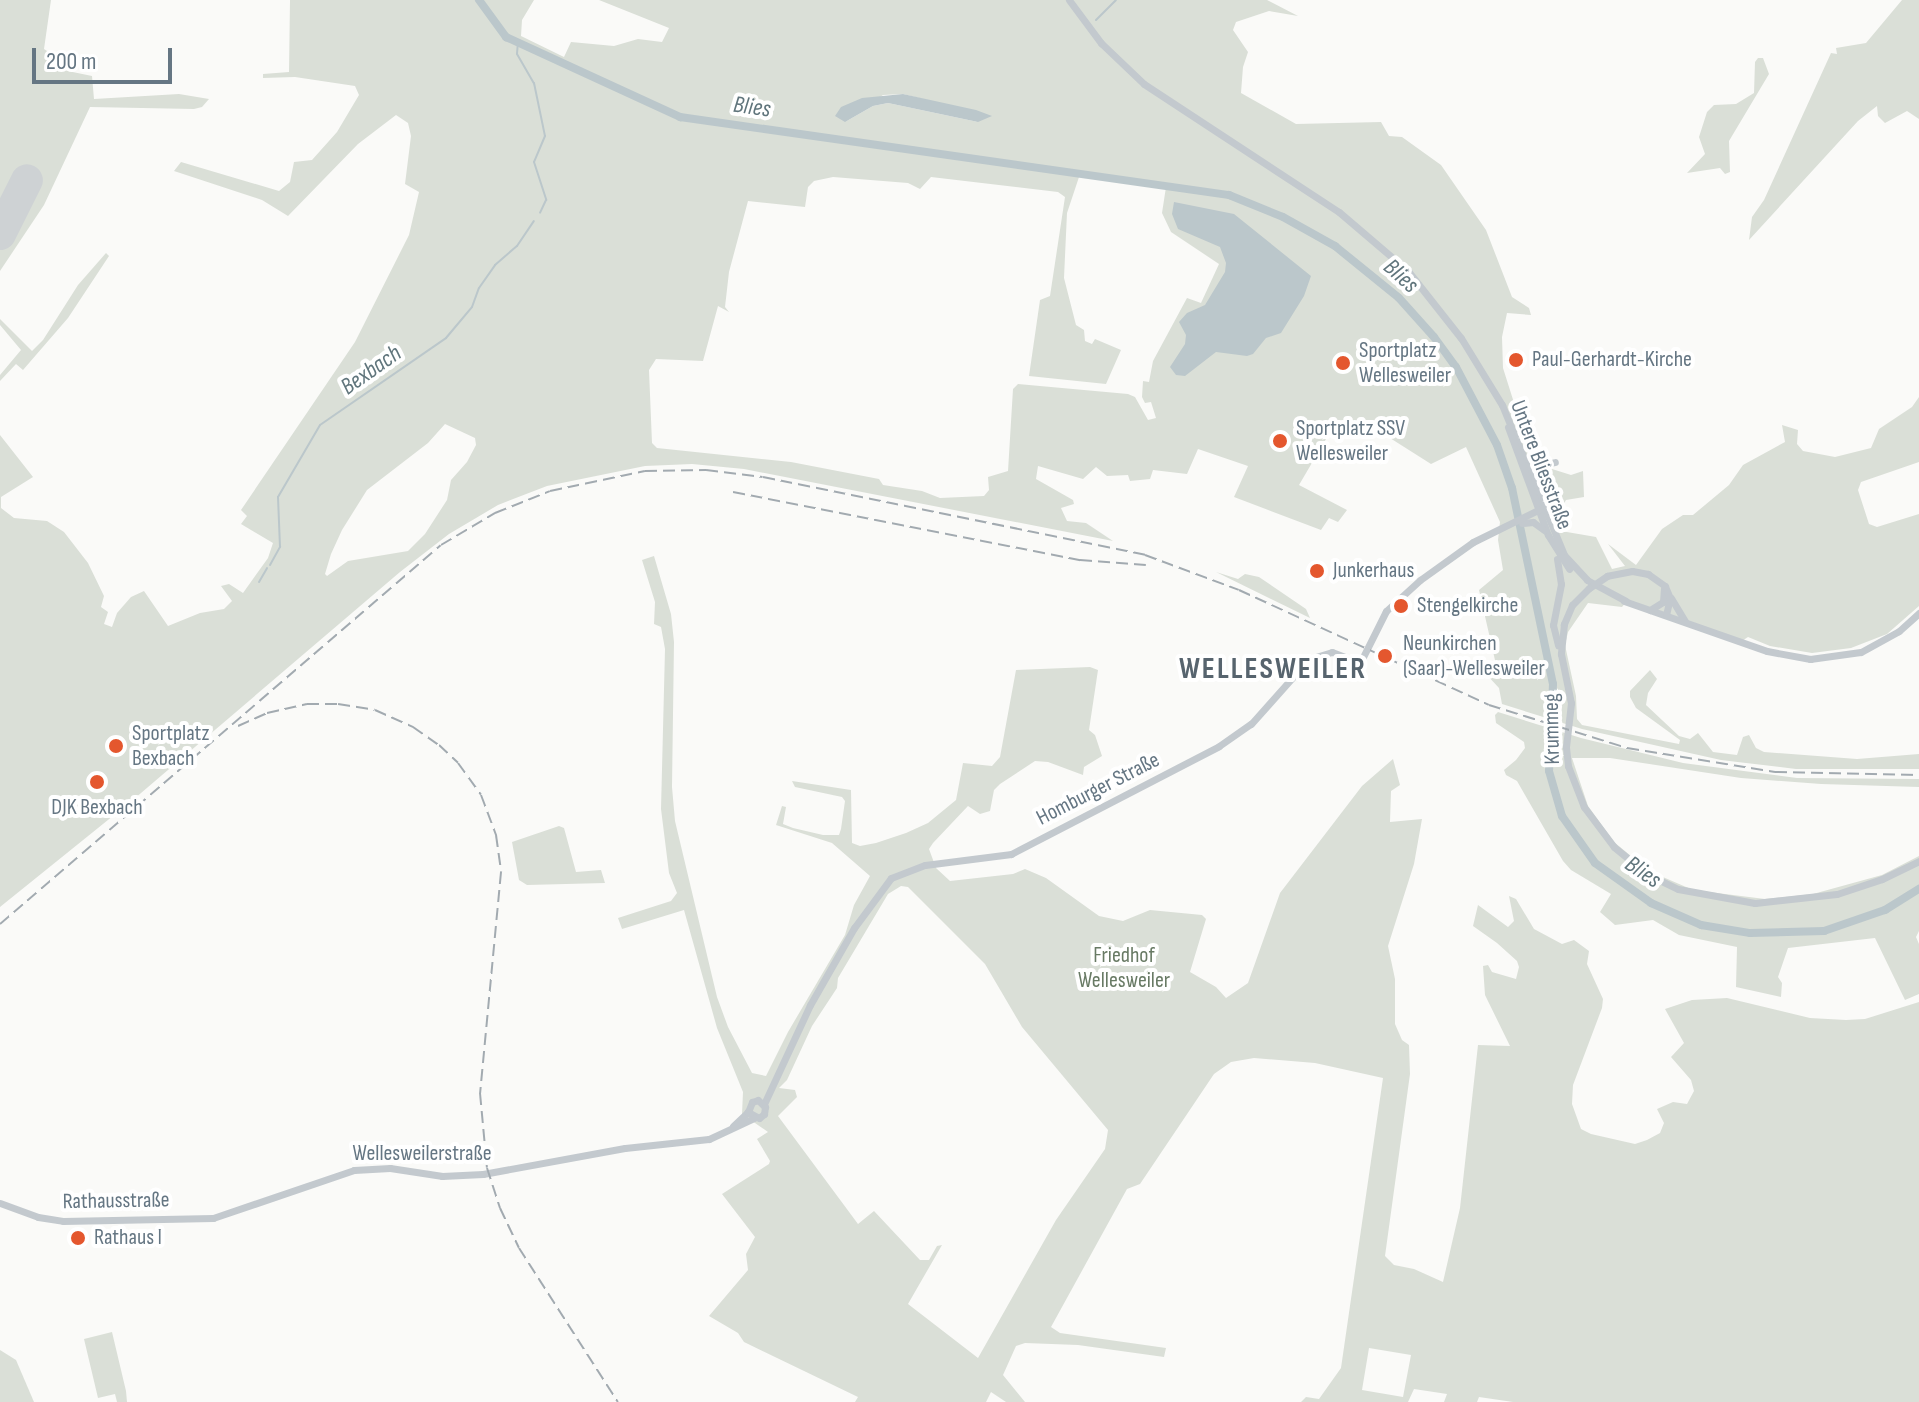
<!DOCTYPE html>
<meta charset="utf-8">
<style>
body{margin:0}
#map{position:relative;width:1919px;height:1402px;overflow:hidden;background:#fafaf8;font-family:"Sofia Sans Condensed",sans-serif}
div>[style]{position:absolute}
.green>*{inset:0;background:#dadfd7}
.water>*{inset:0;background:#bbc7cb}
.stream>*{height:2px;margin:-1px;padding:0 1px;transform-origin:1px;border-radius:1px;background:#bbc7cb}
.river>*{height:8px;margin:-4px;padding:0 4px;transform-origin:4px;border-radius:4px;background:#bbc7cb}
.runway>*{height:32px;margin:-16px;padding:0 16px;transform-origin:16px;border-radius:16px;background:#ced2d4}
.secondary>*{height:7px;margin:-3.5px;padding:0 3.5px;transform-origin:3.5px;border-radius:3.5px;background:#c3c9ce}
.rail>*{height:2px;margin-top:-1px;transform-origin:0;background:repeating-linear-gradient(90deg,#a2aab0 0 12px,transparent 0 18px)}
.dots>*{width:22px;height:22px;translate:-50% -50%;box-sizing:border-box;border:4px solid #fff;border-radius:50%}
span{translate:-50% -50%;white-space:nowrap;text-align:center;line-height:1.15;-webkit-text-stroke:8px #fff;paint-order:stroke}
.poi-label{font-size:22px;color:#657683}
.left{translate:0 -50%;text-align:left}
.street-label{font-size:22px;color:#657683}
.park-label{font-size:22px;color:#687a64}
.water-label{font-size:24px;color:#60757c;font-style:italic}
.district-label{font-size:30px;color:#57646e;font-weight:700;letter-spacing:2px}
.scale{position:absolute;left:32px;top:48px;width:140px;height:36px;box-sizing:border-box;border:4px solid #657683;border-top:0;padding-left:10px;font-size:24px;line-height:28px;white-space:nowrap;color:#657683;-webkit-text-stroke:6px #fff;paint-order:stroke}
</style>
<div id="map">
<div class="green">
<i style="clip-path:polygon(0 0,51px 0,44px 49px,56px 57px,63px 70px,92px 76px,94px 99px,179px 94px,209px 99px,202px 107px,194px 109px,90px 107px,44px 205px,0 271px)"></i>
<i style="clip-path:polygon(evenodd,290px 0,534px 0,522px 20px,521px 36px,564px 57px,571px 42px,614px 46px,638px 39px,662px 42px,669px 28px,599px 0,1267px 0,1298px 16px,1269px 11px,1236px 22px,1233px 30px,1248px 52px,1243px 67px,1241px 93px,1296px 124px,1381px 122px,1389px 136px,1402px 137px,1441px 165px,1486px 230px,1512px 297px,1529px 308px,1531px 315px,1507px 313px,1502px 337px,1503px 368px,1533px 463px,1571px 475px,1583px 471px,1584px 497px,1566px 500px,1556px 517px,1561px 531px,1596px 537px,1612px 569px,1625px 566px,1608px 544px,1636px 565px,1662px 529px,1683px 515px,1693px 515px,1729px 485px,1743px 465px,1785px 442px,1782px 425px,1798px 430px,1797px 444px,1803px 451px,1835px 457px,1871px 448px,1879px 429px,1912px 407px,1919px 397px,1919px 462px,1861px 482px,1858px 490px,1869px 524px,1877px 527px,1919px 514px,1919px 606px,1887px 634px,1851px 648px,1812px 653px,1770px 646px,1748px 637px,1742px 641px,1627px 601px,1622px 607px,1588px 603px,1568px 632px,1565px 645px,1576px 696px,1577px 719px,1582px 725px,1679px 744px,1680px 740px,1636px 708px,1630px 697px,1630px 691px,1650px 670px,1657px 679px,1648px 693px,1646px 705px,1679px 736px,1690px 739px,1698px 733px,1713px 752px,1737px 755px,1743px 737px,1749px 735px,1756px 748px,1764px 752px,1857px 759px,1919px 754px,1919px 769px,1796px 769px,1721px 760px,1582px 729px,1502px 704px,1499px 688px,1486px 674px,1497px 669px,1479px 590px,1503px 570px,1498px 540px,1500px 522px,1466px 447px,1431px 464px,1371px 426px,1339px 429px,1326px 439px,1299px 485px,1347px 510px,1338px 522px,1329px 518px,1321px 530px,1234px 497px,1248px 466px,1198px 449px,1187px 474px,1153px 470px,1150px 479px,1130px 481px,1128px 475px,1107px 476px,1096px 467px,1083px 479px,1038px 466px,1036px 479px,1073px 500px,1074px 504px,1061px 508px,1067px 521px,1086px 523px,1113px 541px,744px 469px,692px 464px,645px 466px,547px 486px,498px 505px,449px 534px,400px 572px,134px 799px,0 907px,0 435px,33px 477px,1px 497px,1px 508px,14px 518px,47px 521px,64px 532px,88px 563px,104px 596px,101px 607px,108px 612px,104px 624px,112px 627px,117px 613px,131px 597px,144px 591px,168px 626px,200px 613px,224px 609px,232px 601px,221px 586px,229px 584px,243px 593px,268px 558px,273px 543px,241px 524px,247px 516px,241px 510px,355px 342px,409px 235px,419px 192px,405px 184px,411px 136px,408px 123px,396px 115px,358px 144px,288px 216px,262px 200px,174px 171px,181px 162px,279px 191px,290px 182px,294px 162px,312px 160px,337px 132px,359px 95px,355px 86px,295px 77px,263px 78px,263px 74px,289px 72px,290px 0,903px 94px,927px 100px,978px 122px,888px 103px,873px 106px,845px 122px,883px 95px,903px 94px,290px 0,1080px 174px,1166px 187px,1162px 213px,1171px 232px,1219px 264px,1201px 303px,1187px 298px,1153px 361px,1149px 382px,1143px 381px,1142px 397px,1145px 403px,1151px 402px,1156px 418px,1148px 420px,1135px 397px,1128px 394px,1018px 384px,1013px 389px,1008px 471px,988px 477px,989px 490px,984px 496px,940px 498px,922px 491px,883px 485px,879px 479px,791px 462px,657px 448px,652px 443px,649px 370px,656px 359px,703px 361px,718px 306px,729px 312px,725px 307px,729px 272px,748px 201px,805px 207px,808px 187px,814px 181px,833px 177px,908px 183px,920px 189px,931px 177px,1058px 192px,1065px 197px,1050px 296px,1040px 300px,1029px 376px,1106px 384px,1121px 350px,1095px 339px,1092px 344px,1085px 341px,1084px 330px,1076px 325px,1064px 278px,1067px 213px,1080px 174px,290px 0,445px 424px,475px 438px,476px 445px,467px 462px,451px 480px,447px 500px,425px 534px,408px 551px,348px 561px,327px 576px,325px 574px,331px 554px,342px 530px,367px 490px,428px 443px,445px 424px)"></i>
<i style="clip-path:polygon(1902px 0,1919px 0,1919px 119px,1907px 111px,1885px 123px,1878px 116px,1877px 106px,1858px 121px,1749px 240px,1752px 217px,1764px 200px,1831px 53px,1837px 54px,1836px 48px,1866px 43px)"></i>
<i style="clip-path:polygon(1758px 58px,1763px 58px,1769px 74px,1729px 141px,1730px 172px,1725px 174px,1720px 168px,1687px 173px,1705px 154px,1699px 137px,1707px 112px,1714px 105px,1736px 104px,1754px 93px,1755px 62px)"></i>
<i style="clip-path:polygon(106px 253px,109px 256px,68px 318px,23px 370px,16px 364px,0 381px,0 375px,21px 350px,0 325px,0 319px,32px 351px,43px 340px,78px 285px)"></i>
<i style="clip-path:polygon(evenodd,654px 556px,671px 614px,674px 642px,672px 787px,675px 821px,717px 997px,728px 1027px,752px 1073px,766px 1076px,788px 1032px,845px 935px,854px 905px,870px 876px,832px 843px,776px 825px,782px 806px,786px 807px,783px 824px,793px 828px,823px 835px,839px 835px,841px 829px,845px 801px,842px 797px,795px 787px,792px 781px,851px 790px,852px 843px,860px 846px,876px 843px,906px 833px,928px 823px,956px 800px,963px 763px,992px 766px,1000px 757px,1016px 670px,1090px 667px,1098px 670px,1089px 730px,1095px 735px,1102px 756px,1084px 767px,1083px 775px,1048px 762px,1035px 761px,1000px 784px,994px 790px,990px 811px,980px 814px,968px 806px,933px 843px,929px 849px,936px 868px,950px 881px,1013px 874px,1025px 869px,1046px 878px,1099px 916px,1123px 921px,1150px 910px,1202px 915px,1206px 919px,1190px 972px,1216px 987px,1226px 998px,1248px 983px,1280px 893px,1362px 786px,1393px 759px,1400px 785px,1391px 791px,1390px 822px,1422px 819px,1414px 864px,1388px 946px,1395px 979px,1395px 1024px,1402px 1040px,1409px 1045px,1410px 1074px,1385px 1256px,1394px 1265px,1414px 1269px,1443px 1282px,1460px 1208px,1478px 1045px,1510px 1046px,1485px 995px,1483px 966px,1488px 965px,1492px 972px,1516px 979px,1519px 967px,1517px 961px,1497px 943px,1473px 926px,1478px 905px,1508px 927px,1514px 921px,1509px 896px,1516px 899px,1534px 929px,1562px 944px,1574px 940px,1589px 951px,1587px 964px,1603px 999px,1602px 1008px,1573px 1085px,1572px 1104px,1581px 1129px,1591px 1134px,1635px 1144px,1647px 1140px,1660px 1133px,1664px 1123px,1657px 1109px,1673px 1102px,1687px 1104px,1694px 1091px,1691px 1080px,1671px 1057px,1684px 1043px,1665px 1009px,1692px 1000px,1727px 998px,1810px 1018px,1846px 1020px,1865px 1019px,1919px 1002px,1919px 1402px,1513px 1402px,1479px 1397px,1477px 1402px,1444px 1402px,1447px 1394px,1414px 1389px,1408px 1402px,1301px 1402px,1306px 1397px,1319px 1399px,1341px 1368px,1383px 1078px,1315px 1063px,1254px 1058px,1231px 1062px,1214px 1074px,1140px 1184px,1127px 1189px,1051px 1327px,1060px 1333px,1166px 1348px,1164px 1357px,1078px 1345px,1025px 1343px,1016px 1346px,1003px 1375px,1025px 1402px,1006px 1402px,991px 1392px,986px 1402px,855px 1402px,858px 1397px,744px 1342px,738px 1333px,709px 1316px,748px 1270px,746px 1254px,755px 1237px,722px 1194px,769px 1164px,770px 1161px,757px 1139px,768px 1132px,742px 1114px,743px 1092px,717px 1028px,684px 910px,622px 929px,618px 918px,671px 901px,677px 893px,669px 873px,661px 809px,665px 649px,661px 627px,654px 624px,655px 602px,642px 560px,654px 556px,901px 886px,908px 887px,985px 964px,1022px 1027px,1108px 1130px,1105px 1149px,1056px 1220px,978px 1358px,908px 1304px,942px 1245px,937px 1246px,929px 1260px,920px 1260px,874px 1211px,858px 1224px,778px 1116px,797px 1097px,795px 1090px,779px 1088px,787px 1080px,812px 1026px,837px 988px,838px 978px,888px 894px,901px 886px,654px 556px,1369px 1348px,1411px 1355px,1403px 1397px,1362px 1390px,1369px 1348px)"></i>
<i style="clip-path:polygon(1216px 572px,1238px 579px,1245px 574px,1259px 577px,1306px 609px,1310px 618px)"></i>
<i style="clip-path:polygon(1498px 712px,1581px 738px,1683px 763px,1797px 778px,1919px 779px,1919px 787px,1821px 784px,1741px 778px,1610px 758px,1572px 758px,1588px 806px,1614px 842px,1649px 871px,1693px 890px,1765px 899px,1813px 894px,1882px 875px,1919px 856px,1919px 931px,1916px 937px,1919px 944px,1919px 994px,1905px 1000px,1875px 938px,1788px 948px,1778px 977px,1782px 983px,1781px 997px,1736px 987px,1737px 947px,1679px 935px,1653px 920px,1615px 925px,1600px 912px,1611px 894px,1571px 870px,1563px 861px,1517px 781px,1506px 775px,1504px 770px,1516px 760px,1525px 748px,1524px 742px,1496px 723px,1495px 715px)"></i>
<i style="clip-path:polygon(559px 826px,564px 828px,576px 872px,601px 870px,605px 883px,527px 885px,519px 880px,512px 842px)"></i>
<i style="clip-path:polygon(112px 1332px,126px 1391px,127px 1402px,117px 1402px,115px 1394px,98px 1398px,84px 1339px)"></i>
<i style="clip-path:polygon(0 1350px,16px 1360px,34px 1402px,0 1402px)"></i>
</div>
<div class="water">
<i style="clip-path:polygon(903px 94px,976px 110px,992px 116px,978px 122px,888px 103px,873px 106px,845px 122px,835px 116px,841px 107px,862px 98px)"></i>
<i style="clip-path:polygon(1174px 202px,1234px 214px,1311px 276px,1304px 296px,1281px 333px,1266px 338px,1253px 354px,1247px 356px,1216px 352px,1185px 376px,1176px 375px,1170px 367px,1185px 344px,1186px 335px,1179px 322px,1187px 313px,1205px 305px,1225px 272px,1226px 263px,1220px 247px,1178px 229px,1172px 214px)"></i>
</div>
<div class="stream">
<i style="left:1096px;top:20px;width:28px;rotate:-45deg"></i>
<i style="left:518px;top:42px;width:12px;rotate:95deg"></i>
<i style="left:517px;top:54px;width:34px;rotate:60deg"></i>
<i style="left:534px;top:83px;width:54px;rotate:78.3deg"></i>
<i style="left:545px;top:136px;width:28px;rotate:113deg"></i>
<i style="left:534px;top:162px;width:40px;rotate:72deg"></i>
<i style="left:546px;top:200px;width:14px;rotate:115deg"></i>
<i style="left:270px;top:565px;width:21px;rotate:-61deg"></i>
<i style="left:280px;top:547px;width:50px;rotate:-92.3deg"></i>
<i style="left:278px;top:497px;width:83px;rotate:-59.7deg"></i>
<i style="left:320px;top:425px;width:153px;rotate:-34.6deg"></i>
<i style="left:446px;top:338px;width:40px;rotate:-50deg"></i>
<i style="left:472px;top:307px;width:20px;rotate:-70deg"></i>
<i style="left:479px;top:288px;width:28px;rotate:-55deg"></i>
<i style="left:495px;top:265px;width:29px;rotate:-41deg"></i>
<i style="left:517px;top:246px;width:30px;rotate:-56deg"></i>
<i style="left:259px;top:582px;width:16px;rotate:-60deg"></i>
</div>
<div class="river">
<i style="left:479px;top:0;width:46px;rotate:53.9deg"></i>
<i style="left:506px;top:37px;width:192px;rotate:24.7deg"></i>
<i style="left:680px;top:117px;width:555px;rotate:8.09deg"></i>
<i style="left:1229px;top:195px;width:58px;rotate:22.2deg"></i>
<i style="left:1283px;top:217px;width:60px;rotate:29.1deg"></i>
<i style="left:1335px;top:246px;width:82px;rotate:39.1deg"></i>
<i style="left:1399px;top:298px;width:52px;rotate:48.1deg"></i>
<i style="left:1434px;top:337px;width:37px;rotate:54deg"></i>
<i style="left:1456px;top:367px;width:88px;rotate:62.3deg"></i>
<i style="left:1497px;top:445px;width:46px;rotate:70.8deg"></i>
<i style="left:1512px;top:488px;width:200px;rotate:78.2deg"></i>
<i style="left:1553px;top:684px;width:87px;rotate:92.6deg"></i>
<i style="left:1549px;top:771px;width:47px;rotate:73.9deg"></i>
<i style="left:1562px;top:816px;width:57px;rotate:54.9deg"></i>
<i style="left:1595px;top:863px;width:69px;rotate:35.5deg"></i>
<i style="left:1651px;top:903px;width:55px;rotate:23.7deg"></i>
<i style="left:1701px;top:925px;width:50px;rotate:9.3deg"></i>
<i style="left:1750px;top:933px;width:74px;rotate:-1.5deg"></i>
<i style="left:1824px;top:931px;width:65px;rotate:-19deg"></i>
<i style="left:1885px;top:910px;width:40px;rotate:-32deg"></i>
</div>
<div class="runway">
<i style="left:0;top:234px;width:60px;rotate:-63.4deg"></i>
</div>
<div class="secondary">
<i style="left:1069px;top:0;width:54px;rotate:53.3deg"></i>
<i style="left:1101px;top:43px;width:59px;rotate:43.6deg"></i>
<i style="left:1144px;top:84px;width:233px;rotate:33.3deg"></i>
<i style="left:1339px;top:212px;width:91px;rotate:40.5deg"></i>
<i style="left:1408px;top:271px;width:85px;rotate:51.7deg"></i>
<i style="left:1461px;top:338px;width:79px;rotate:58.5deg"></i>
<i style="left:1502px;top:405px;width:162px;rotate:67.5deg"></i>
<i style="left:1564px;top:555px;width:34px;rotate:47deg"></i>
<i style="left:1587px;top:580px;width:44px;rotate:28.3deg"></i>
<i style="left:1508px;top:427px;width:115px;rotate:69.7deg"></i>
<i style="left:1548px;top:535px;width:40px;rotate:58deg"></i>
<i style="left:1527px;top:459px;width:18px;rotate:16deg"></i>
<i style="left:1544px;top:464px;width:11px;rotate:-10deg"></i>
<i style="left:1522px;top:523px;width:11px;rotate:-5deg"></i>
<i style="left:1533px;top:522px;width:14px;rotate:36deg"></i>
<i style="left:1557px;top:559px;width:25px;rotate:81deg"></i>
<i style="left:1561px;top:584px;width:42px;rotate:101deg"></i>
<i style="left:1553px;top:625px;width:21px;rotate:76deg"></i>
<i style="left:1671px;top:598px;width:27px;rotate:59deg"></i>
<i style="left:1624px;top:601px;width:151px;rotate:19.3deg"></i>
<i style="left:1767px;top:651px;width:44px;rotate:10.5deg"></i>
<i style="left:1810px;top:659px;width:51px;rotate:-7.8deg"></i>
<i style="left:1861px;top:652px;width:43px;rotate:-28.9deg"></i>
<i style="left:1899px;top:631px;width:27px;rotate:-42deg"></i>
<i style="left:1650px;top:610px;width:15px;rotate:-32deg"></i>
<i style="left:1663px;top:602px;width:13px;rotate:-86deg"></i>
<i style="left:1666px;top:615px;width:17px;rotate:-77deg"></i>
<i style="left:1670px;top:598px;width:13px;rotate:-113deg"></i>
<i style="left:1665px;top:586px;width:21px;rotate:-145deg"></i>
<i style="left:1648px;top:574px;width:16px;rotate:-169deg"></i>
<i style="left:1632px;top:571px;width:25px;rotate:169deg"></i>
<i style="left:1607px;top:576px;width:22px;rotate:146deg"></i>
<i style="left:1589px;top:588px;width:24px;rotate:135deg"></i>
<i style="left:1572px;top:605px;width:21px;rotate:113deg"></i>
<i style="left:1564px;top:624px;width:30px;rotate:96deg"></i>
<i style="left:1561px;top:654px;width:50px;rotate:78.5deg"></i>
<i style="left:1571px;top:703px;width:44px;rotate:96.5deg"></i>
<i style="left:1566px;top:747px;width:19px;rotate:84deg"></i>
<i style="left:1568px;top:766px;width:44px;rotate:68.7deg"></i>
<i style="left:1584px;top:807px;width:50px;rotate:53.1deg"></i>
<i style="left:1614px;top:847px;width:43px;rotate:39.3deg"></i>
<i style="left:1647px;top:874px;width:34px;rotate:26deg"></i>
<i style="left:1678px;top:889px;width:78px;rotate:10.3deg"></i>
<i style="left:1755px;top:903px;width:82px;rotate:-6.3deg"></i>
<i style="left:1837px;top:894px;width:47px;rotate:-18.4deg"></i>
<i style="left:1882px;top:879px;width:41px;rotate:-25.9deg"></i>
<i style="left:764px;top:1104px;width:109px;rotate:-65.1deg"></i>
<i style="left:810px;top:1005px;width:89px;rotate:-60.3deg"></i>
<i style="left:854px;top:928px;width:62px;rotate:-53.5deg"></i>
<i style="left:891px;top:878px;width:36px;rotate:-21deg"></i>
<i style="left:925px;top:865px;width:87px;rotate:-7.3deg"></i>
<i style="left:1011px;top:854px;width:234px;rotate:-27.4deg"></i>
<i style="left:1219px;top:746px;width:39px;rotate:-35deg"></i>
<i style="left:1251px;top:724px;width:87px;rotate:-48.3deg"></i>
<i style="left:1309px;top:659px;width:24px;rotate:-17deg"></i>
<i style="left:1332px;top:652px;width:30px;rotate:21deg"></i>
<i style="left:1360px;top:663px;width:58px;rotate:-63.4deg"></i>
<i style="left:1386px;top:611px;width:46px;rotate:-42.4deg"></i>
<i style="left:1420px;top:580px;width:65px;rotate:-35.6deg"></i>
<i style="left:1473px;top:542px;width:79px;rotate:-26.2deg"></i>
<i style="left:733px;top:1126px;width:21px;rotate:-43deg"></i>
<i style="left:748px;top:1112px;width:11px;rotate:-68deg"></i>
<i style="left:752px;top:1102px;width:6px;rotate:-18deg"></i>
<i style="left:758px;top:1100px;width:10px;rotate:45deg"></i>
<i style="left:765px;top:1107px;width:7px;rotate:98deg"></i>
<i style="left:764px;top:1114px;width:6px;rotate:141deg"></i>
<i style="left:759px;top:1118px;width:13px;rotate:-151deg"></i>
<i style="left:0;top:1203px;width:40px;rotate:20.2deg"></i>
<i style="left:38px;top:1217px;width:25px;rotate:9deg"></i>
<i style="left:63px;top:1221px;width:150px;rotate:-1.1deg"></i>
<i style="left:213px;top:1218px;width:149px;rotate:-18.8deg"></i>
<i style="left:354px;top:1170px;width:36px;rotate:-3deg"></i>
<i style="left:390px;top:1168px;width:53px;rotate:8.7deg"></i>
<i style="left:442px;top:1176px;width:41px;rotate:-2.8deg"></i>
<i style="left:483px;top:1174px;width:144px;rotate:-10.4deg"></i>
<i style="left:625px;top:1148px;width:84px;rotate:-6.1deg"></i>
<i style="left:709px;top:1139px;width:50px;rotate:-25deg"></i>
</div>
<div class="rail">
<i style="left:733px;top:492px;width:354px;rotate:11.1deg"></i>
<i style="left:1080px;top:560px;width:66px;rotate:4.3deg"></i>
<i style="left:238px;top:726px;width:32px;rotate:-24deg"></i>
<i style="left:267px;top:713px;width:41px;rotate:-12.7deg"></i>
<i style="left:307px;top:704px;width:31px"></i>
<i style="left:338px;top:704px;width:37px;rotate:9deg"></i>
<i style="left:375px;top:710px;width:42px;rotate:24.1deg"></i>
<i style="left:413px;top:727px;width:32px;rotate:35deg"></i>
<i style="left:439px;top:745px;width:26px;rotate:43deg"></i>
<i style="left:458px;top:763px;width:39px;rotate:54deg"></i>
<i style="left:481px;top:795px;width:43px;rotate:69.4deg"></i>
<i style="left:496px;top:835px;width:37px;rotate:82deg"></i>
<i style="left:501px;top:872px;width:222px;rotate:95.4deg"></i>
<i style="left:480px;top:1093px;width:75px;rotate:84.7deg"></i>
<i style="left:487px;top:1168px;width:42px;rotate:72deg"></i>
<i style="left:500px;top:1208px;width:44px;rotate:64.6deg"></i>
<i style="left:519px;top:1248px;width:183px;rotate:57.3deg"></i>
<i style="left:0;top:924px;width:581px;rotate:-40.68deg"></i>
<i style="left:441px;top:545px;width:63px;rotate:-30.7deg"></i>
<i style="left:495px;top:513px;width:59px;rotate:-21.8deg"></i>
<i style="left:550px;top:491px;width:97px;rotate:-11.9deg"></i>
<i style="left:645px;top:471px;width:61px;rotate:-0.9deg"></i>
<i style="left:706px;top:470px;width:57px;rotate:7deg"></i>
<i style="left:763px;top:477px;width:390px;rotate:11.5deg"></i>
<i style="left:1145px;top:555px;width:100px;rotate:20.4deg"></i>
<i style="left:1239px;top:590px;width:275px;rotate:24.7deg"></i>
<i style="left:1489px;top:705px;width:145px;rotate:17.3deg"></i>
<i style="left:1627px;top:748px;width:150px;rotate:9.2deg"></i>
<i style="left:1775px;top:772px;width:144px;rotate:1.2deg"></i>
</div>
<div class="dots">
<i style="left:1516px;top:360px;background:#e4572e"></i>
<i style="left:1343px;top:363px;background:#e4572e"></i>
<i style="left:1280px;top:441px;background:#e4572e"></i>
<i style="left:1317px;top:571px;background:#e4572e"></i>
<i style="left:1401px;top:606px;background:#e4572e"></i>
<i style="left:1385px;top:656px;background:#e4572e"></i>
<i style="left:116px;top:746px;background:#e4572e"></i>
<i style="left:97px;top:782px;background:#e4572e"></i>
<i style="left:78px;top:1238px;background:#e4572e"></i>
</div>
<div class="poi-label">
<span class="left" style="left:1359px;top:363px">Sportplatz<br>Wellesweiler</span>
<span class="left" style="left:1532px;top:360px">Paul-Gerhardt-Kirche</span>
<span class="left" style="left:1296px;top:441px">Sportplatz SSV<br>Wellesweiler</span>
<span class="left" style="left:1333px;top:571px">Junkerhaus</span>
<span class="left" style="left:1417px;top:606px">Stengelkirche</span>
<span class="left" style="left:1403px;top:656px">Neunkirchen<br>(Saar)-Wellesweiler</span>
<span class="left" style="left:132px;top:746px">Sportplatz<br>Bexbach</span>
<span style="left:97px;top:808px">DJK Bexbach</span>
<span class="left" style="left:94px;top:1238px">Rathaus I</span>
</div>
<div class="street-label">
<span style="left:1541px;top:465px;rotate:69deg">Untere Bliesstraße</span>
<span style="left:1552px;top:729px;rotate:-91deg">Krummeg</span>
<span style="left:1098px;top:789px;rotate:-27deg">Homburger Straße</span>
<span style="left:422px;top:1154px">Wellesweilerstraße</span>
<span style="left:116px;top:1201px;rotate:-1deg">Rathausstraße</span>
</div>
<div class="park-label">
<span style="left:1124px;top:968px">Friedhof<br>Wellesweiler</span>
</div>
<div class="water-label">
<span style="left:752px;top:107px;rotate:8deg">Blies</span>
<span style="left:1401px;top:276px;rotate:42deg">Blies</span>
<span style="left:371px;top:370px;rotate:-35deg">Bexbach</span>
<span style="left:1643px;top:872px;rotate:34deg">Blies</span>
</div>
<div class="district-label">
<span style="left:1273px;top:669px">WELLESWEILER</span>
</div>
<div class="scale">200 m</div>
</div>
